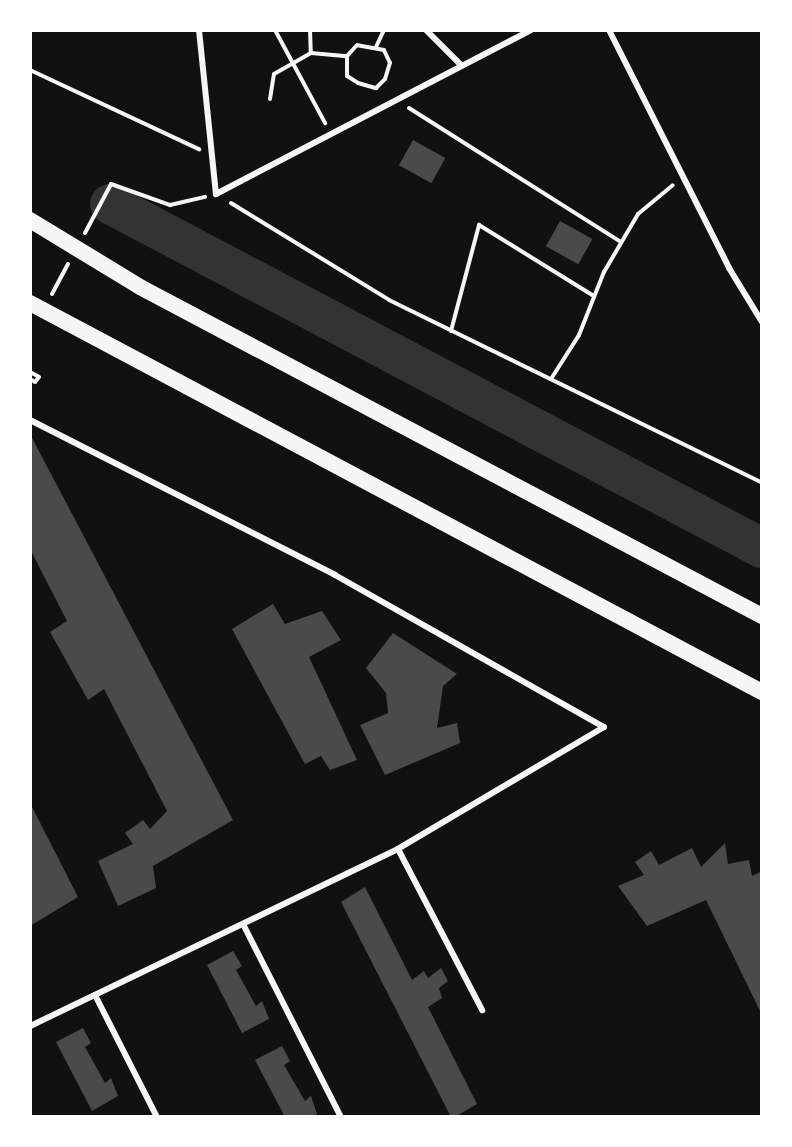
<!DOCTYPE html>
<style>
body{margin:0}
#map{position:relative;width:792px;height:1147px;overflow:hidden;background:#111;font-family:Quicksand,sans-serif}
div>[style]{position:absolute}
.river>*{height:40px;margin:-20px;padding:0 20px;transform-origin:20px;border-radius:20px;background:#333}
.building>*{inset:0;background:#4a4a4a;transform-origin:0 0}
.path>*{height:4px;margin:-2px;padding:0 2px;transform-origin:2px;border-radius:2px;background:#f5f5f5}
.minor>*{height:6px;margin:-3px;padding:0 3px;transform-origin:3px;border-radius:3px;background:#f5f5f5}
.trunk>*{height:16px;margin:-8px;padding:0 8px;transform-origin:8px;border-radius:8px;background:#f5f5f5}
span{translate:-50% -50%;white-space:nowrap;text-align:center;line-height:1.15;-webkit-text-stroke:6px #fff;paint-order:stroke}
.frame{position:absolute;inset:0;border:32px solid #fff;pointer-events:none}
</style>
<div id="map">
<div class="river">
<i style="left:110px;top:204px;width:737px;rotate:27.82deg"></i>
</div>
<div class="building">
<i style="left:413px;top:140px;width:37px;height:29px;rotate:29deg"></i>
<i style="left:560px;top:221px;width:37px;height:29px;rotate:29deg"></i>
<i style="clip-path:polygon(30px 434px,233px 820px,153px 866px,156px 888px,118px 906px,98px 861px,133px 844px,125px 833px,143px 820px,150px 829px,167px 811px,104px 689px,88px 700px,50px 632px,67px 621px,30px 549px)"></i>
<i style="clip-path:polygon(273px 604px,285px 624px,322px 611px,341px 640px,309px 657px,357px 760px,330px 770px,321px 756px,305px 764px,232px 629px)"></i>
<i style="clip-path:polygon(393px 633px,457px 674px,443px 686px,437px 728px,457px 723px,460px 743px,385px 775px,360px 725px,388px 713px,386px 693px,366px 668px)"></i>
<i style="clip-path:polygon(30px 803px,78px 897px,30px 926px)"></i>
<i style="clip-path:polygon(725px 843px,728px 864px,749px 860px,752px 876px,762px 871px,762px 1015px,706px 900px,647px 926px,618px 886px,644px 875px,635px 862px,651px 851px,659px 865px,692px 848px,701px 867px)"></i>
<i style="clip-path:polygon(365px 887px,412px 980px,424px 971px,428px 978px,441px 968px,448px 981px,439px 988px,442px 998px,428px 1007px,477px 1104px,455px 1117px,451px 1117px,341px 902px)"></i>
<i style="clip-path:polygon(233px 951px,242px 966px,236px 970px,256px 1006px,262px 1001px,269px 1019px,242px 1033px,207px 965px)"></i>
<i style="clip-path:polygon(83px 1028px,91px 1043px,85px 1047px,105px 1083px,111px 1078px,118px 1096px,92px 1111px,56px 1042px)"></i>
<i style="clip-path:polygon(282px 1046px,290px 1061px,284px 1065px,305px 1101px,311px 1096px,317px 1114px,312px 1117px,285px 1117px,255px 1060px)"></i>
</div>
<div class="path">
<i style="left:275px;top:30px;width:106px;rotate:61.7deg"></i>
<i style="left:310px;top:30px;width:23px;rotate:88deg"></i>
<i style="left:376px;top:47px;width:19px;rotate:-65deg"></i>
<i style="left:30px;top:70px;width:187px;rotate:25.1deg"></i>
<i style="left:270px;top:99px;width:25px;rotate:-81deg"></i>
<i style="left:274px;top:74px;width:43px;rotate:-29.6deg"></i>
<i style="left:311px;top:53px;width:36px;rotate:5deg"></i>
<i style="left:347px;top:56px;width:20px;rotate:90deg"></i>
<i style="left:347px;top:76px;width:13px;rotate:32deg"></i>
<i style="left:358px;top:83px;width:19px;rotate:16deg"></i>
<i style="left:376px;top:88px;width:13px;rotate:-45deg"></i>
<i style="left:385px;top:79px;width:17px;rotate:-73deg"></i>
<i style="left:390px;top:63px;width:14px;rotate:-115deg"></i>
<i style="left:384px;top:50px;width:27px;rotate:-170deg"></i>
<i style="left:357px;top:45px;width:15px;rotate:132deg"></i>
<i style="left:409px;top:108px;width:251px;rotate:32.3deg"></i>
<i style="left:231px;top:203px;width:185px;rotate:31.5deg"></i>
<i style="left:389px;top:300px;width:415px;rotate:26.1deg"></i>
<i style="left:85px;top:233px;width:55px;rotate:-62deg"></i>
<i style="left:111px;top:184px;width:63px;rotate:19.6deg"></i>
<i style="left:170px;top:205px;width:36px;rotate:-13deg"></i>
<i style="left:52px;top:294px;width:34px;rotate:-62deg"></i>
<i style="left:451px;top:331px;width:110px;rotate:-75.2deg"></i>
<i style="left:479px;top:225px;width:135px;rotate:31.7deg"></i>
<i style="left:30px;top:372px;width:10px;rotate:29deg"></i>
<i style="left:39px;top:377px;width:6px;rotate:129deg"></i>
<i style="left:35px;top:382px;width:6px;rotate:-149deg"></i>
<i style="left:551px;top:379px;width:52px;rotate:-57.5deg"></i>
<i style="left:579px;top:335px;width:68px;rotate:-68.4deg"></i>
<i style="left:604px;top:272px;width:67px;rotate:-59.6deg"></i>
<i style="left:638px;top:214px;width:45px;rotate:-39.6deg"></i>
</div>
<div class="minor">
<i style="left:199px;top:30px;width:165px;rotate:84.1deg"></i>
<i style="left:216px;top:194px;width:355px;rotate:-27.5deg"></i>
<i style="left:426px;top:30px;width:49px;rotate:45deg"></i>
<i style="left:609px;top:30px;width:267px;rotate:63.2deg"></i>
<i style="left:729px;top:268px;width:63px;rotate:58.6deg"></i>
<i style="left:30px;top:420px;width:342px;rotate:26.9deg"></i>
<i style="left:335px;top:575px;width:309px;rotate:29.5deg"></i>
<i style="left:604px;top:727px;width:239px;rotate:149.4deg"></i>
<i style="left:398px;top:849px;width:408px;rotate:154.3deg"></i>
<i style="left:398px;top:849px;width:182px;rotate:62.4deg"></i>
<i style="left:243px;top:924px;width:216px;rotate:63.1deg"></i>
<i style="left:95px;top:995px;width:137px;rotate:63.1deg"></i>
</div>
<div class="trunk">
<i style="left:30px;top:220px;width:129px;rotate:31.3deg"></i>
<i style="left:140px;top:287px;width:704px;rotate:27.88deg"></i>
<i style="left:30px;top:303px;width:829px;rotate:27.99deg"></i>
</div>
<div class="frame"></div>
</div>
